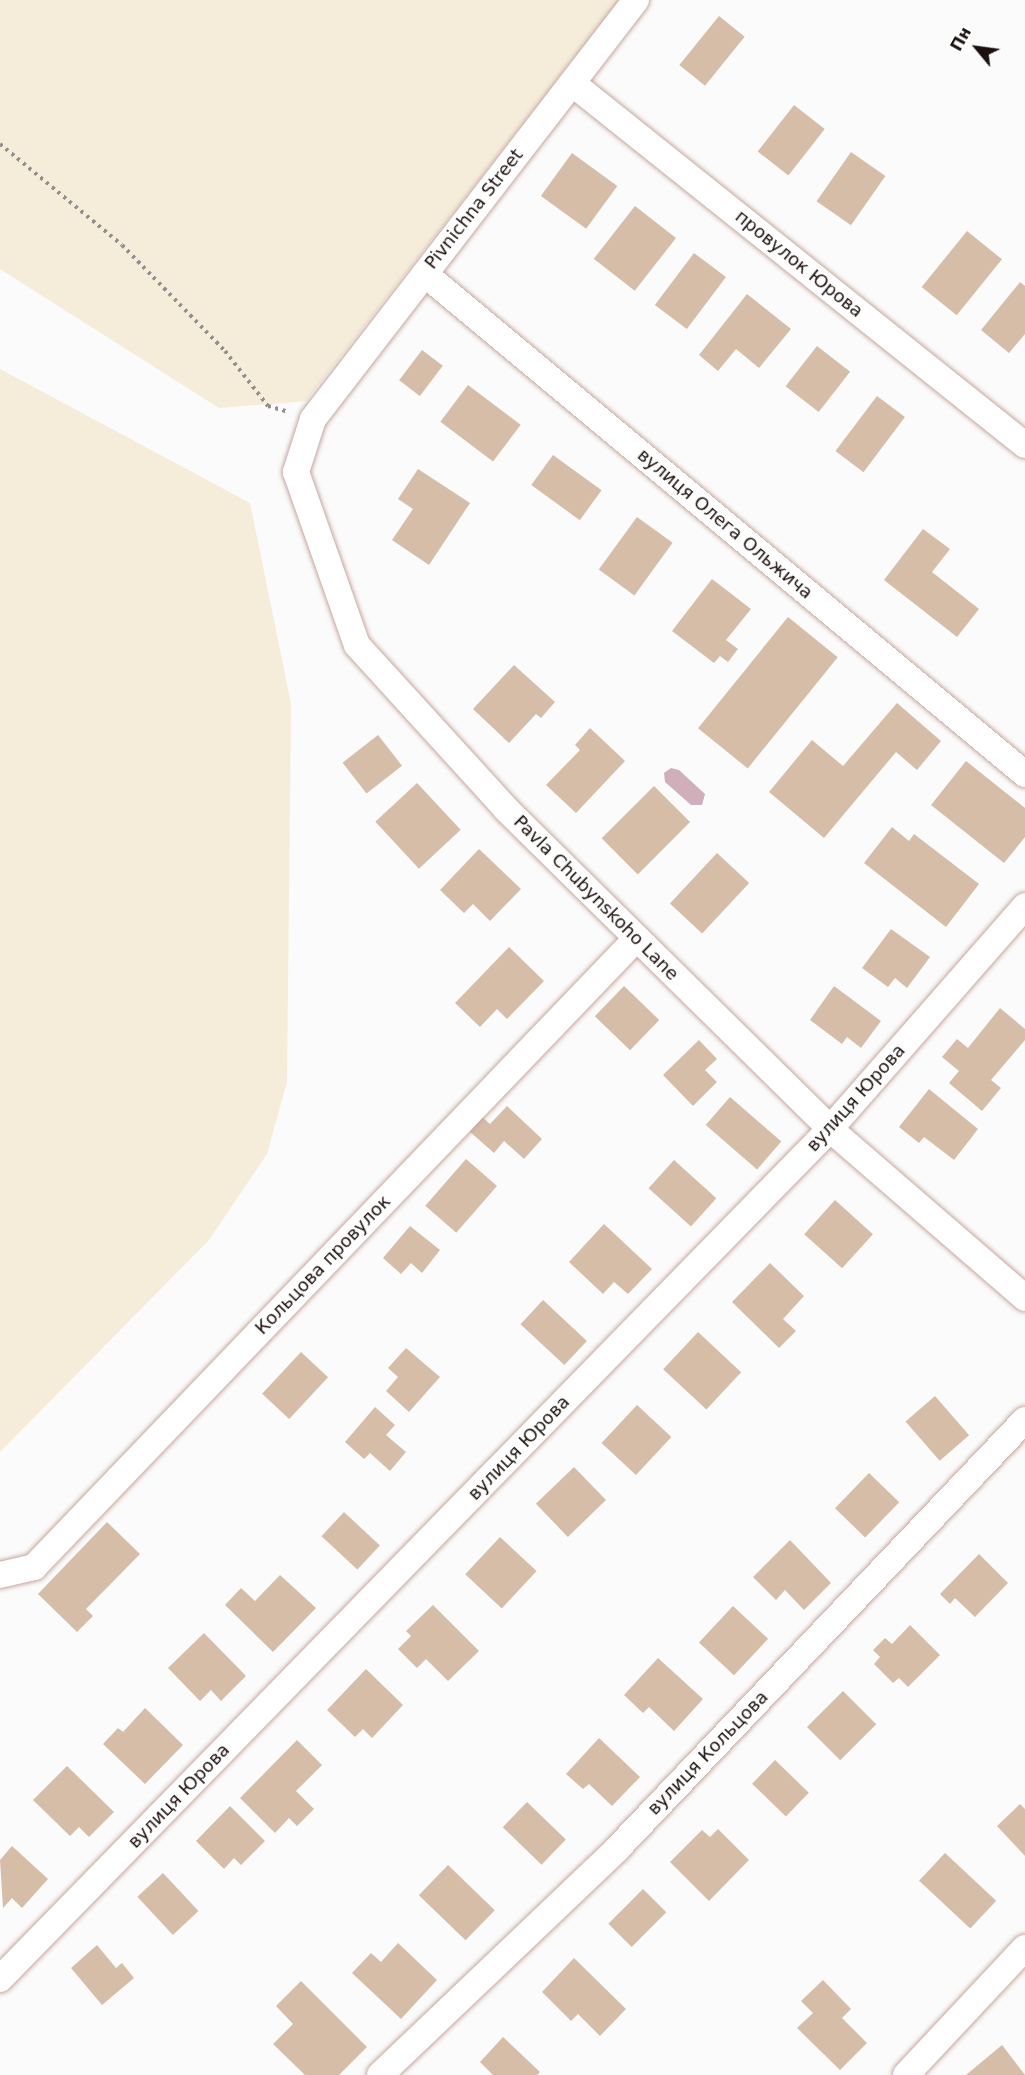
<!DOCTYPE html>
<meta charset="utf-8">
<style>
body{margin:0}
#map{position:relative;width:1025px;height:2075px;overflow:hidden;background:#fbfbfb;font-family:"DejaVu Sans",sans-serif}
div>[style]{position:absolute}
.green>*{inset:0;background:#f5ecda}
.water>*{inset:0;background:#d0afbb}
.building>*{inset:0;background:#d6bda8;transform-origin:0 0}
.path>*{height:4px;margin-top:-2px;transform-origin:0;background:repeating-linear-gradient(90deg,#948f8e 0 3px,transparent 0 7.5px)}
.roads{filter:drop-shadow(0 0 2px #c7a79d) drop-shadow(0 0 2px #c7a79d)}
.minor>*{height:26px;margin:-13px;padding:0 13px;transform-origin:13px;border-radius:13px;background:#fff}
span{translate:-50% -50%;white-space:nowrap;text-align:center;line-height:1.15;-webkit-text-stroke:4.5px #fff;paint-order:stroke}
.street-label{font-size:18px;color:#1b100d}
.north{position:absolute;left:947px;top:18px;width:60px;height:60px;-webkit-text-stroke:4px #fff;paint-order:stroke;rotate:299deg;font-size:16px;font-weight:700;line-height:24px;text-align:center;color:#1b100d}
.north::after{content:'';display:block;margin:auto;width:21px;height:27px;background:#1b100d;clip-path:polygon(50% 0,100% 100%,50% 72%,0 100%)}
</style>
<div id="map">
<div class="green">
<i style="clip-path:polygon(0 0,619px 0,306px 401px,219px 408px,0 269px)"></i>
<i style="clip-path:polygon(0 369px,250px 503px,291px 704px,287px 1082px,267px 1154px,209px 1240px,0 1452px)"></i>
</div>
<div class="water">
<i style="clip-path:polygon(671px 768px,679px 770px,705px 794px,702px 805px,691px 805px,665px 782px,664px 773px)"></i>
</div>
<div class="building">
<i style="left:719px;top:16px;width:33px;height:63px;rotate:39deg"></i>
<i style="left:794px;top:105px;width:39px;height:59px;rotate:38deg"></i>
<i style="left:851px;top:152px;width:42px;height:60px;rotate:35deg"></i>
<i style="left:572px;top:153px;width:56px;height:53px;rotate:36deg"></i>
<i style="left:635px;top:206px;width:52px;height:67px;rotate:38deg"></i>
<i style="left:967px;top:231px;width:45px;height:72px;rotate:39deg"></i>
<i style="left:694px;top:253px;width:40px;height:65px;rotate:37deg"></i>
<i style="clip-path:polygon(1020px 282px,1025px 286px,1025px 334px,1009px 353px,981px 330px)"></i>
<i style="clip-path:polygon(747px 294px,791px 329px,759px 368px,736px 349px,718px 371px,699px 355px)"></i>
<i style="left:817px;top:346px;width:42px;height:51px;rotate:38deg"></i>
<i style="left:422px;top:350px;width:26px;height:38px;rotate:37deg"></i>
<i style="left:468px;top:385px;width:66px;height:46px;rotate:37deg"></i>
<i style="left:877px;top:396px;width:35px;height:69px;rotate:37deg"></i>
<i style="left:553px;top:455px;width:60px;height:37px;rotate:36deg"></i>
<i style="clip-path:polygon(418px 469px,470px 503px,429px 565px,392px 540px,413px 509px,398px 499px)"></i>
<i style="left:637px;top:517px;width:44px;height:65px;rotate:36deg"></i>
<i style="clip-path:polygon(923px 529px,950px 549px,932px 572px,979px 609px,957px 637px,884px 580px)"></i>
<i style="clip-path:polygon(712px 579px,751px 609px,726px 640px,738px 649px,728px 662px,720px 656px,714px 663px,672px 631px)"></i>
<i style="left:788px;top:617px;width:64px;height:143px;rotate:39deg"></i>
<i style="clip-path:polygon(514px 665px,555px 702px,541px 718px,536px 714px,509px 743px,473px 709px)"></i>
<i style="clip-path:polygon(897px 703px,941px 741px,917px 770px,896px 752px,824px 838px,769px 792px,812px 740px,843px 766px)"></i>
<i style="clip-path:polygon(590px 728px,625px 761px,576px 813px,546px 785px,580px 750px,575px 745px)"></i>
<i style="left:378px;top:735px;width:39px;height:45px;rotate:52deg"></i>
<i style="clip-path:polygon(966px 761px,1025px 808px,1025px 837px,1004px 863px,931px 805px)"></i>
<i style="left:417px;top:783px;width:64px;height:57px;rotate:47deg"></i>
<i style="left:654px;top:786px;width:51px;height:74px;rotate:45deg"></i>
<i style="clip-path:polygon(892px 827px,909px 841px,914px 834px,979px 884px,946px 927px,864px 863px)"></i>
<i style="clip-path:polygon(479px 849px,521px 889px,490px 921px,473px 904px,464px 913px,440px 890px)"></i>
<i style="left:717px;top:853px;width:44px;height:69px;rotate:43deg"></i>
<i style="clip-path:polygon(891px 929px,930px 957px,907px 988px,895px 978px,888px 987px,862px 968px)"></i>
<i style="clip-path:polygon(509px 947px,544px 981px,507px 1019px,497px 1009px,480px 1027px,455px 1003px)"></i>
<i style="left:624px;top:986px;width:49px;height:42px;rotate:44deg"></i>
<i style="clip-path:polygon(834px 986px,881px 1021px,861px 1048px,847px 1037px,842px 1044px,810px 1020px)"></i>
<i style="clip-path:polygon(1000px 1008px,1025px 1029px,1025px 1040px,991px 1080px,1001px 1088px,982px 1111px,949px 1083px,959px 1071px,942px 1057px,957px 1039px,968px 1048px)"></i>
<i style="clip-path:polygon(699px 1040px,717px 1059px,705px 1070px,717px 1082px,693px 1106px,663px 1075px)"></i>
<i style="clip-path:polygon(929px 1089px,978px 1129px,954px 1160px,924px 1137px,919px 1143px,899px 1127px)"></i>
<i style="left:730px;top:1097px;width:68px;height:37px;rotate:41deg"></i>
<i style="clip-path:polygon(507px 1106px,542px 1139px,524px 1159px,504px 1141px,494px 1153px,469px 1131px,482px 1117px,490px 1124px)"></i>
<i style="left:466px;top:1159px;width:41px;height:62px;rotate:41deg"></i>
<i style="left:674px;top:1160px;width:57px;height:38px;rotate:42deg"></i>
<i style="left:835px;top:1200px;width:51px;height:46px;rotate:42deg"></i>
<i style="clip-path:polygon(604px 1224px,652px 1269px,628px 1294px,614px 1282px,603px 1294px,569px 1262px)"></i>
<i style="clip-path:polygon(410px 1226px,440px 1250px,422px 1273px,411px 1263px,401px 1274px,383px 1258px)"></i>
<i style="clip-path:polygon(770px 1263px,804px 1296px,783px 1319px,796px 1331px,779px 1348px,732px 1302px)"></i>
<i style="left:543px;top:1300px;width:60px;height:33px;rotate:43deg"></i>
<i style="left:698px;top:1332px;width:59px;height:51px;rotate:43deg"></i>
<i style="clip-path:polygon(406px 1348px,440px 1377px,409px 1412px,386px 1391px,398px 1377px,388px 1368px)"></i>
<i style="left:301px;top:1352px;width:37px;height:57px;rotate:43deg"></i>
<i style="left:935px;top:1396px;width:52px;height:39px;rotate:49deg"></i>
<i style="left:637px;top:1405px;width:47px;height:52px;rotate:43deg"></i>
<i style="clip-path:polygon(375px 1407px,395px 1425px,386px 1435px,406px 1452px,390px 1471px,370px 1453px,364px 1459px,345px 1442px)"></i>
<i style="left:574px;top:1467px;width:46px;height:53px;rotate:46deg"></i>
<i style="left:869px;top:1473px;width:42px;height:49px;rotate:44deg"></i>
<i style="left:344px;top:1512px;width:49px;height:33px;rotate:43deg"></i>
<i style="clip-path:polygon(107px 1522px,140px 1554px,86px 1609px,93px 1616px,77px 1632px,38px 1594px)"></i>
<i style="left:500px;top:1537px;width:50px;height:51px;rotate:43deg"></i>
<i style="clip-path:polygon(790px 1540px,831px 1583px,804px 1610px,785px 1590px,776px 1600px,753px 1577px)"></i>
<i style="clip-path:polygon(979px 1554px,1008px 1583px,975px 1617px,955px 1598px,950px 1604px,940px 1594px)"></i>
<i style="clip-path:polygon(280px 1575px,316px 1608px,273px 1652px,225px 1605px,241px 1588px,255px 1601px)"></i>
<i style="clip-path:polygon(433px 1605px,479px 1651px,448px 1681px,426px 1659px,417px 1668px,398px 1649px,411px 1636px,406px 1631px)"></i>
<i style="left:733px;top:1606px;width:48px;height:50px;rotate:43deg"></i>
<i style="clip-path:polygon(910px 1625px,940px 1655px,908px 1687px,899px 1678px,893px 1683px,874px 1664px,880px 1657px,873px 1650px,885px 1638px,892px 1644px)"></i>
<i style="clip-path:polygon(204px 1633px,246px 1676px,221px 1701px,211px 1690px,200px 1701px,168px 1668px)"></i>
<i style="clip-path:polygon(658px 1658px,703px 1699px,674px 1731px,649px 1707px,643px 1713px,624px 1695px)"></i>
<i style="clip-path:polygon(366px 1669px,403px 1705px,372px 1738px,363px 1729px,355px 1737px,327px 1710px)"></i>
<i style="left:843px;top:1691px;width:47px;height:51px;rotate:45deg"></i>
<i style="clip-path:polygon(145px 1708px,183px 1745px,145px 1784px,103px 1744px,118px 1728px,123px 1732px)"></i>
<i style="clip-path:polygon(599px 1738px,640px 1777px,612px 1806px,589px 1784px,583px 1789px,566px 1774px)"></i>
<i style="clip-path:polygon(297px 1740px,322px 1765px,296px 1791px,314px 1809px,297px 1826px,289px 1818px,275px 1833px,240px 1798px)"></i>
<i style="left:775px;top:1760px;width:47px;height:33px;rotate:44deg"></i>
<i style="clip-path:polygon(67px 1766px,114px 1812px,89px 1837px,79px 1827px,70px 1836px,33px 1800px)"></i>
<i style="left:527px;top:1802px;width:54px;height:35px;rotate:44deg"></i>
<i style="clip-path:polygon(1020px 1804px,1025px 1809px,1025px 1856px,997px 1826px)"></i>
<i style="clip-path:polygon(230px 1806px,265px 1841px,241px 1865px,234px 1858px,224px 1869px,196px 1841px)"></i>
<i style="clip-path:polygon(718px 1829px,749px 1860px,709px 1901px,670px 1862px,702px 1830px,710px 1837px)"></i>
<i style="clip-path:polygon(12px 1846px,48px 1879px,22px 1908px,12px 1898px,3px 1908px,0 1860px)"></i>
<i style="left:945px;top:1853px;width:70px;height:38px;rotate:43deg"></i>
<i style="left:448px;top:1865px;width:65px;height:42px;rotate:44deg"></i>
<i style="left:163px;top:1873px;width:52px;height:35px;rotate:47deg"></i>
<i style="left:643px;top:1889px;width:33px;height:49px;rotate:45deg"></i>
<i style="clip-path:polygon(398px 1943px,437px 1980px,401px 2019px,352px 1973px,371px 1953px,381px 1962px)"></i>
<i style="clip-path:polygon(97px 1945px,116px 1968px,122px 1963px,134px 1978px,102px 2005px,71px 1968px)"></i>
<i style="clip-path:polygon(574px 1958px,626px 2009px,600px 2036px,578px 2014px,571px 2021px,542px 1992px)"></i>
<i style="clip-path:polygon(823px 1980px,851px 2009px,842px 2018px,867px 2043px,840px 2070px,797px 2028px,813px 2013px,801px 2001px)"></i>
<i style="clip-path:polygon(301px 1981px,367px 2047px,339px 2075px,305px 2075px,273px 2044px,293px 2024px,276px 2006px)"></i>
<i style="clip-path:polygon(503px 2037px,540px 2072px,537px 2075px,493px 2075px,480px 2062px)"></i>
<i style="clip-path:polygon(1002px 2045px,1025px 2075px,966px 2075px)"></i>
</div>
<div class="path">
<i style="left:0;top:144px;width:158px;rotate:39.6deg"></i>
<i style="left:122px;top:245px;width:148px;rotate:45.8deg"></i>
<i style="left:225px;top:351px;width:70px;rotate:52deg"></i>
<i style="left:268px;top:406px;width:19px;rotate:16deg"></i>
</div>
<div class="roads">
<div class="minor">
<i style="left:636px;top:0;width:529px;rotate:127.63deg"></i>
<i style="left:313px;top:419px;width:56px;rotate:107.8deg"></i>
<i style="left:296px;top:472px;width:183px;rotate:70.6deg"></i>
<i style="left:357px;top:645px;width:222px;rotate:47.7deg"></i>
<i style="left:506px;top:809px;width:455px;rotate:44.6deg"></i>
<i style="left:830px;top:1129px;width:258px;rotate:40.9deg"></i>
<i style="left:572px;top:83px;width:580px;rotate:38.63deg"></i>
<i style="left:425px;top:274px;width:781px;rotate:39.81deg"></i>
<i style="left:0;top:1575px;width:35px;rotate:-13deg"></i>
<i style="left:34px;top:1567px;width:871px;rotate:-46.21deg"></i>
<i style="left:0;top:1979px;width:1188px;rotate:-45.68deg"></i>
<i style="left:830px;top:1129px;width:296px;rotate:-48.8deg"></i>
<i style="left:380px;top:2075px;width:327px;rotate:-43.6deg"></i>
<i style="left:617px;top:1849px;width:592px;rotate:-46.44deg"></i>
<i style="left:906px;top:2075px;width:174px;rotate:-46.9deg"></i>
</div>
</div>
<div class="street-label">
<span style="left:474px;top:209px;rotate:-52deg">Pivnichna Street</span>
<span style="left:799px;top:264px;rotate:39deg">провулок Юрова</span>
<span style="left:725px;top:524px;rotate:40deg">вулиця Олега Ольжича</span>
<span style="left:596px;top:898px;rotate:45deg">Pavla Chubynskoho Lane</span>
<span style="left:856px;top:1098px;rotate:-48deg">вулиця Юрова</span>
<span style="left:323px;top:1265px;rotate:-46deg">Кольцова провулок</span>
<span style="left:519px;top:1448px;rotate:-46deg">вулиця Юрова</span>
<span style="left:708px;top:1753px;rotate:-46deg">вулиця Кольцова</span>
<span style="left:179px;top:1796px;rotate:-46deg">вулиця Юрова</span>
</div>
<div class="north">Пн</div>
</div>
